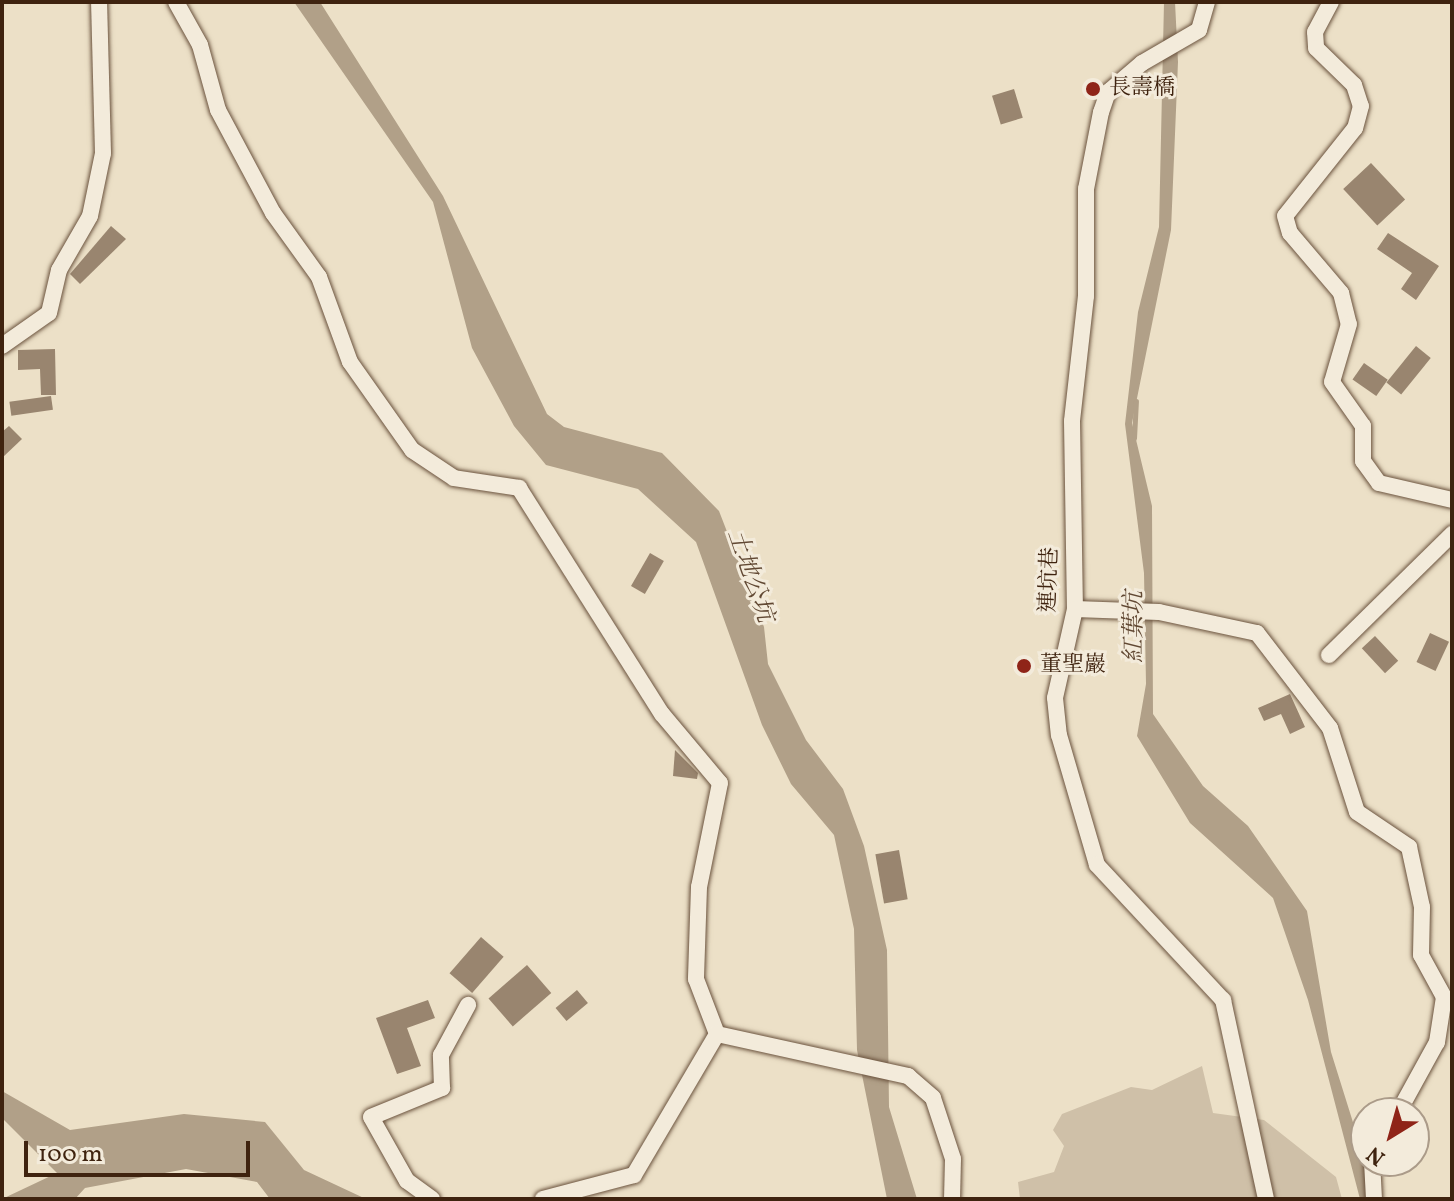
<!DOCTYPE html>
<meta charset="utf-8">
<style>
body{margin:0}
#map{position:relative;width:1454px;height:1201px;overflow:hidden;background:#ece0c7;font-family:Vollkorn,"Noto Serif TC",serif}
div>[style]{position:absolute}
.green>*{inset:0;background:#cfc0a8}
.water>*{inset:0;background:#b1a088}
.stream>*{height:5px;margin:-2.5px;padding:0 2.5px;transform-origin:2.5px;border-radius:2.5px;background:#b1a088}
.building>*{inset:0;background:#99856f;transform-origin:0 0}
.roads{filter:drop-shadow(0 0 2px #6a523d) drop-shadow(0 0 2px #6a523d)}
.minor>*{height:16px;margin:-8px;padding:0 8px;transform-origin:8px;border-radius:8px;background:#f3ebdb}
.dots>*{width:22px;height:22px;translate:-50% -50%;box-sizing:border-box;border:4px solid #f3ebdb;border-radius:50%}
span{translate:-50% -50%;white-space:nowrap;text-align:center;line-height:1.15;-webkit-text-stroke:6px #f3ebdb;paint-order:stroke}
.poi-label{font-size:22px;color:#3f230f}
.left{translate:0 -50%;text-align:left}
.street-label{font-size:22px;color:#3f230f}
.water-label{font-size:24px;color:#614833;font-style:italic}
.frame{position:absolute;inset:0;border:4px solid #3f230f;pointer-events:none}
.north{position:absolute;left:1350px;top:1097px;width:80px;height:80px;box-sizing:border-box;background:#f3ebdb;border:2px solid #ab9b89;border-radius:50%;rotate:217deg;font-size:22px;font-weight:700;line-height:32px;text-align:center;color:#3f230f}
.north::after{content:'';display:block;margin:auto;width:28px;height:36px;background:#8f2418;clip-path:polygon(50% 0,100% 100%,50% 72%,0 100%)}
.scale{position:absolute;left:24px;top:1141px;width:226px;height:36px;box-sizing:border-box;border:4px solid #3f230f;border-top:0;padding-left:10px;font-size:24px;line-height:28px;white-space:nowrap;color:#3f230f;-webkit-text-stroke:6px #f3ebdb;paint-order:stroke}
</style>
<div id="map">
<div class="green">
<i style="clip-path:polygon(1202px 1066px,1213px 1113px,1264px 1120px,1336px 1177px,1342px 1199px,1020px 1199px,1018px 1182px,1054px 1172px,1064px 1146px,1053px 1130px,1062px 1114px,1131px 1087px,1152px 1090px)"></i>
</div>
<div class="water">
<i style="clip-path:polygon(294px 2px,320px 2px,443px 196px,547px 414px,564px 427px,662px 453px,719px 511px,764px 627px,768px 664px,806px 740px,843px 789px,864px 846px,887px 950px,889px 1107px,917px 1199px,887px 1199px,857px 1050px,854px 929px,834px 835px,791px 784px,762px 725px,696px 542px,638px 489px,546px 465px,514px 426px,472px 348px,433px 202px)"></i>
<i style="clip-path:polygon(1164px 2px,1175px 2px,1178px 62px,1171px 230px,1132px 423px,1152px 506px,1153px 714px,1203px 786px,1248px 826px,1307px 911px,1331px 1052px,1377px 1199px,1360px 1199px,1308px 1000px,1273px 898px,1190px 823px,1137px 736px,1146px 684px,1144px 573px,1125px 424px,1138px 312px,1159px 227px)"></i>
<i style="clip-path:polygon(2px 1091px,70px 1130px,184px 1114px,265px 1122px,304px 1170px,366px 1199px,270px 1199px,257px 1182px,186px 1169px,85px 1188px,75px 1199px,2px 1199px,57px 1173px,2px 1118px)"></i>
</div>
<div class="stream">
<i style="left:1134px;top:438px;width:37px;rotate:-87deg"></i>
</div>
<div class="building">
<i style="left:1014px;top:89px;width:30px;height:23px;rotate:73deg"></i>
<i style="left:1371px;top:163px;width:50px;height:38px;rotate:47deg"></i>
<i style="clip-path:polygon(111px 226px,126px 239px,80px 284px,70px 274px)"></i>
<i style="clip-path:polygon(1388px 233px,1439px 266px,1416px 300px,1401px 289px,1412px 273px,1377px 249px)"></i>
<i style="left:1416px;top:346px;width:19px;height:47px;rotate:39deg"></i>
<i style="clip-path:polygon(55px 349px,56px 395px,41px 395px,40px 369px,18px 370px,18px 350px)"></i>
<i style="left:1364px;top:363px;width:29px;height:20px;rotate:35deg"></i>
<i style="left:51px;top:396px;width:14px;height:42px;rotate:82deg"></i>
<i style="clip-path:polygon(9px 426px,22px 439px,2px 458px,2px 432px)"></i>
<i style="left:650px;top:553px;width:16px;height:38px;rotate:30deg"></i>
<i style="left:1430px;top:633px;width:21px;height:32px;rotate:25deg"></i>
<i style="left:1375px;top:636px;width:34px;height:18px;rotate:47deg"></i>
<i style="clip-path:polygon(1290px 694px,1305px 727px,1290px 734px,1281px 714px,1264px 721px,1258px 708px)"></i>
<i style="clip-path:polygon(675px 750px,698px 773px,697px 779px,673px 776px)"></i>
<i style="left:899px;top:850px;width:50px;height:24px;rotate:80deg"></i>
<i style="left:481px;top:937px;width:30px;height:48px;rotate:41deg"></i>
<i style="left:527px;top:965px;width:37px;height:51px;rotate:49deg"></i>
<i style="left:577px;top:990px;width:17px;height:28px;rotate:50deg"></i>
<i style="clip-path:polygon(428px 1000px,435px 1018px,407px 1028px,421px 1066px,397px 1074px,376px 1018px)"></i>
</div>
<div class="roads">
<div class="minor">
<i style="left:176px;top:2px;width:49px;rotate:60.8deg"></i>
<i style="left:200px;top:45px;width:67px;rotate:74.5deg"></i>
<i style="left:218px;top:110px;width:117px;rotate:61.9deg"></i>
<i style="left:273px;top:213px;width:79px;rotate:54.3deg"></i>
<i style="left:319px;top:277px;width:90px;rotate:70deg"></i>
<i style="left:350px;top:362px;width:108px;rotate:54.8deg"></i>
<i style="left:412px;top:450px;width:50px;rotate:33.7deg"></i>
<i style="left:454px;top:478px;width:66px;rotate:8.7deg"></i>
<i style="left:519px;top:488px;width:267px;rotate:57.7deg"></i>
<i style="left:662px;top:714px;width:90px;rotate:50deg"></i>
<i style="left:720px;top:783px;width:106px;rotate:101.4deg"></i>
<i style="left:699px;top:887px;width:92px;rotate:91.9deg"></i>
<i style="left:696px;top:979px;width:59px;rotate:69.1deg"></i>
<i style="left:1207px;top:2px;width:29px;rotate:106deg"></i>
<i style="left:1199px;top:30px;width:66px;rotate:149.9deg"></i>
<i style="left:1142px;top:63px;width:45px;rotate:139.5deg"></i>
<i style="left:1108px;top:92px;width:21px;rotate:109deg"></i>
<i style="left:1101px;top:112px;width:78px;rotate:101deg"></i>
<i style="left:1086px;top:189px;width:107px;rotate:90deg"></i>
<i style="left:1086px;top:296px;width:126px;rotate:96.4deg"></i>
<i style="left:1072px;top:421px;width:188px;rotate:89.1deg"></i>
<i style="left:1075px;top:609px;width:91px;rotate:102.7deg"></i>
<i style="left:1055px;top:698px;width:37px;rotate:84deg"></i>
<i style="left:1059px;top:735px;width:135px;rotate:73.7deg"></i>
<i style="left:1097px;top:865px;width:185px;rotate:47deg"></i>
<i style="left:1223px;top:1000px;width:204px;rotate:77.8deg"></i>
<i style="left:1331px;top:2px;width:34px;rotate:118deg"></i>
<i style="left:1315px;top:32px;width:16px;rotate:86deg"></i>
<i style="left:1316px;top:48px;width:53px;rotate:44.2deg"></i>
<i style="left:1354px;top:85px;width:22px;rotate:72deg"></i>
<i style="left:1361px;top:106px;width:23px;rotate:105deg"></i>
<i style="left:1355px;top:128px;width:112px;rotate:128.5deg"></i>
<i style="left:1285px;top:216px;width:18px;rotate:74deg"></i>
<i style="left:1290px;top:233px;width:79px;rotate:49.6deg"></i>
<i style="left:1341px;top:293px;width:32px;rotate:76deg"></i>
<i style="left:1349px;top:324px;width:60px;rotate:106.3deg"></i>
<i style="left:1332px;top:382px;width:54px;rotate:54.8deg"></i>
<i style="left:1363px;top:426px;width:35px;rotate:90deg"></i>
<i style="left:1363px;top:461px;width:27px;rotate:54deg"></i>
<i style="left:1379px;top:483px;width:75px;rotate:13.1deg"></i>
<i style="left:2px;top:346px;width:57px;rotate:-35.1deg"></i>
<i style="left:49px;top:313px;width:44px;rotate:-76.9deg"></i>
<i style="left:59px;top:270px;width:62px;rotate:-60.1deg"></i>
<i style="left:90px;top:216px;width:64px;rotate:-78.3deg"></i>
<i style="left:103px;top:153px;width:151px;rotate:-91.5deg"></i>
<i style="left:1075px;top:609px;width:84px;rotate:2deg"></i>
<i style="left:1159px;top:612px;width:100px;rotate:12.1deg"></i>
<i style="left:1257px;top:633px;width:120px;rotate:52.5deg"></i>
<i style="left:1330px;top:728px;width:88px;rotate:72.2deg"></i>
<i style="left:1357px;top:812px;width:63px;rotate:33.9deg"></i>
<i style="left:1409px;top:847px;width:61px;rotate:77.8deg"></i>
<i style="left:1422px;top:907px;width:48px;rotate:91.2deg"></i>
<i style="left:1421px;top:955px;width:48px;rotate:61.3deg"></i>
<i style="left:1444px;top:997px;width:46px;rotate:98.8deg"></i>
<i style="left:1437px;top:1042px;width:81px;rotate:118.8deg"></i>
<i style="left:1329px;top:655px;width:173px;rotate:-44.5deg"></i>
<i style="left:1372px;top:1161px;width:38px;rotate:87deg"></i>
<i style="left:432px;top:1199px;width:31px;rotate:-144deg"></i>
<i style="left:407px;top:1181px;width:73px;rotate:-119.4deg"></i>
<i style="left:371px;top:1117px;width:77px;rotate:-22.2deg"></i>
<i style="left:442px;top:1088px;width:33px;rotate:-92deg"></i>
<i style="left:441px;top:1055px;width:57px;rotate:-61.6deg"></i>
<i style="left:543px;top:1199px;width:94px;rotate:-14.8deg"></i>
<i style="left:634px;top:1175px;width:164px;rotate:-59.5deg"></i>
<i style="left:717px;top:1034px;width:196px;rotate:12.4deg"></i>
<i style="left:908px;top:1076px;width:33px;rotate:41deg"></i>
<i style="left:933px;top:1098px;width:64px;rotate:71.8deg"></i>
<i style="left:953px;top:1159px;width:40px;rotate:91.4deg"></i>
</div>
</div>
<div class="dots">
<i style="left:1093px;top:89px;background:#8f2418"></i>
<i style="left:1024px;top:666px;background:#8f2418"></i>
</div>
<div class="poi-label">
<span class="left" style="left:1109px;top:89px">長壽橋</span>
<span class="left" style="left:1040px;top:666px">董聖巖</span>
</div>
<div class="street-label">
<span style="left:1050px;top:580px;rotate:-88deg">連坑巷</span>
</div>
<div class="water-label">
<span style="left:749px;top:576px;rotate:71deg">土地公坑</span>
<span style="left:1136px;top:627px;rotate:-90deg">紅葉坑</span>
</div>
<div class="frame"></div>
<div class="north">N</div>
<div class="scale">100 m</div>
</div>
